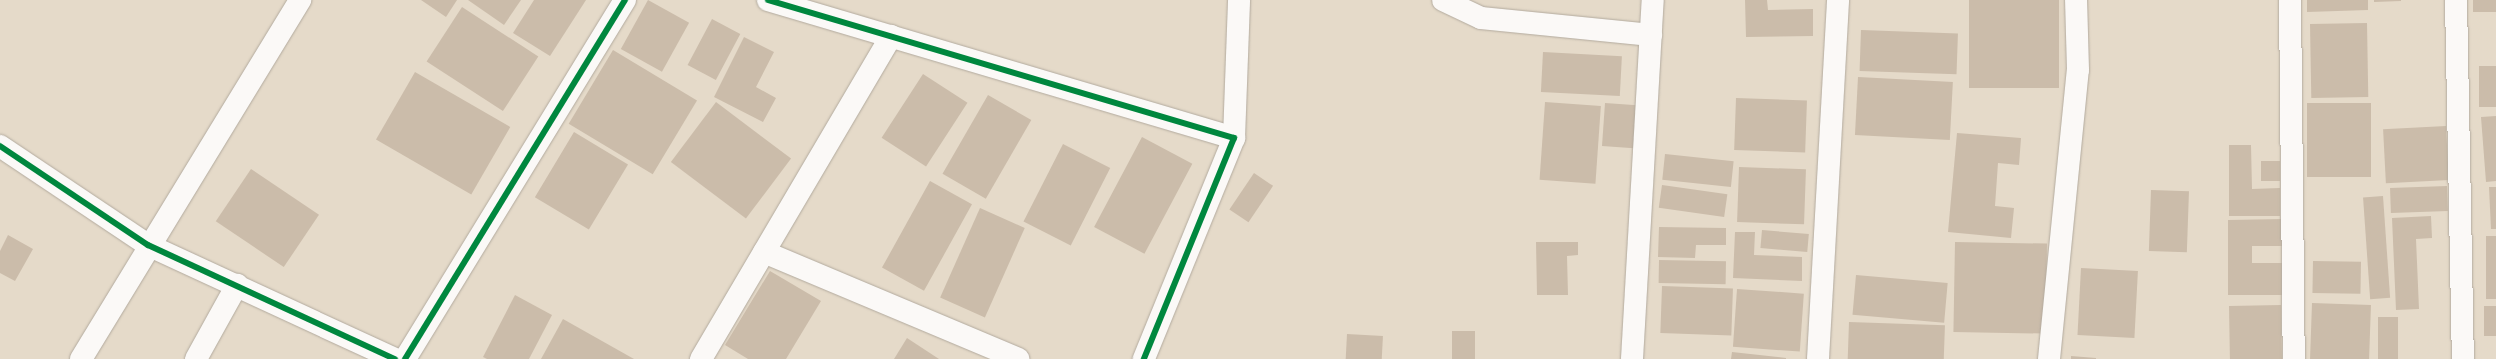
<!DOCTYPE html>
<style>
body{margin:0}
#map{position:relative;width:2496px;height:359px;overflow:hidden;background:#e5dac9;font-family:"Libre Bodoni",serif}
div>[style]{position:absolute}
.building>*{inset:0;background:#cbbcaa;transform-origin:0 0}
.roads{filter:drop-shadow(0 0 1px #b2aa9e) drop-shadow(0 0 1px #b2aa9e)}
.minor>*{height:22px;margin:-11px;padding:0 11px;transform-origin:11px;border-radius:11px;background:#fbf9f7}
.cycleway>*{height:6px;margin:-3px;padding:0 3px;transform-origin:3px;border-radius:3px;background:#00873e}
span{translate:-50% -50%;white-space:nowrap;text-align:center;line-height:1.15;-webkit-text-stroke:3px #fcf5e5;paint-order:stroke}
</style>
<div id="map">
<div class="building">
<i style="clip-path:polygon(421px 0,457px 0,446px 17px)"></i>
<i style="clip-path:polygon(468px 0,521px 0,504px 25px)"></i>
<i style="clip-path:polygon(534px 0,586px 0,550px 56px,513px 33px)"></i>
<i style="left:648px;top:0;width:47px;height:56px;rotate:29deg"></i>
<i style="clip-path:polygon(1745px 0,1767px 0,1768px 10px,1813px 9px,1813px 36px,1746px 37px)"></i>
<i style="left:1969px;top:0;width:90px;height:88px"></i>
<i style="clip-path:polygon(2307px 0,2368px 0,2368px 10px,2307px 12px)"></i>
<i style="clip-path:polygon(2374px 0,2401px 0,2401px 1px,2374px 2px)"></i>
<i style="left:2473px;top:0;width:23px;height:12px"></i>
<i style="left:462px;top:7px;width:91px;height:65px;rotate:33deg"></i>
<i style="left:712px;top:19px;width:32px;height:52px;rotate:28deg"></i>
<i style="left:2367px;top:23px;width:74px;height:57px;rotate:89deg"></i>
<i style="left:1861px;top:30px;width:97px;height:41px;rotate:2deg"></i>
<i style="clip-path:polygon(744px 37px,774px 52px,756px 87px,776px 98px,763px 122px,714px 97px)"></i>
<i style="left:613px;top:50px;width:98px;height:86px;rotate:31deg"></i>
<i style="left:1543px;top:52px;width:79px;height:40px;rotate:3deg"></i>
<i style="left:2496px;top:66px;width:41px;height:17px;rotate:90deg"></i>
<i style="left:415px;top:72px;width:110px;height:78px;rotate:30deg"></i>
<i style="left:923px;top:74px;width:53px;height:76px;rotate:33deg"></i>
<i style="left:1858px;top:77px;width:95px;height:58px;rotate:3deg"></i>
<i style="left:988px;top:95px;width:50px;height:91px;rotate:30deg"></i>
<i style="left:1736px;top:98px;width:71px;height:52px;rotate:2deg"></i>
<i style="left:716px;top:102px;width:94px;height:75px;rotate:37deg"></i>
<i style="left:1545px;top:102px;width:56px;height:78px;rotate:4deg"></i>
<i style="left:1605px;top:103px;width:32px;height:43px;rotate:4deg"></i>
<i style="left:2307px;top:103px;width:64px;height:74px"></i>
<i style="clip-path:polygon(2496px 116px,2496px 181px,2486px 182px,2481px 117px)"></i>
<i style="left:2446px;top:126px;width:54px;height:63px;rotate:87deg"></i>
<i style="left:574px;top:132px;width:63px;height:76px;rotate:31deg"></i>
<i style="clip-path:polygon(1957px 133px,2021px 138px,2019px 165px,1998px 163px,1995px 206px,2014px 208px,2011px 238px,1948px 232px)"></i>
<i style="left:1142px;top:137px;width:57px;height:102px;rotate:28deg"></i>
<i style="left:1063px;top:144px;width:53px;height:87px;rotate:27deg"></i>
<i style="clip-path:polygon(2229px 145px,2251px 145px,2252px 189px,2280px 188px,2280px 216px,2229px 216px)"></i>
<i style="left:1665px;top:154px;width:69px;height:26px;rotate:6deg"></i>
<i style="left:2280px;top:161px;width:20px;height:19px;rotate:90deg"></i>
<i style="left:1739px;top:167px;width:67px;height:55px;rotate:2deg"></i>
<i style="left:251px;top:169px;width:82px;height:63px;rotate:34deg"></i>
<i style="left:1254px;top:173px;width:23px;height:44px;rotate:34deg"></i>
<i style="left:930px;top:181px;width:48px;height:99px;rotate:29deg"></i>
<i style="left:1662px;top:185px;width:66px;height:23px;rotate:8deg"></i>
<i style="left:2447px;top:186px;width:25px;height:57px;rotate:88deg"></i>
<i style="clip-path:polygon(2489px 187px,2496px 187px,2496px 229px,2491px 229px)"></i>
<i style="left:2151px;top:190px;width:38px;height:61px;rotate:2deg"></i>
<i style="left:2383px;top:196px;width:102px;height:20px;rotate:86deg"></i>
<i style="left:980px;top:208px;width:49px;height:98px;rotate:24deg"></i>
<i style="clip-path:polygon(2431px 216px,2432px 238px,2416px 239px,2419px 309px,2396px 310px,2392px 218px)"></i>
<i style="clip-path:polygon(2284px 219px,2285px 246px,2252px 246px,2252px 263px,2286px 263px,2287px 295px,2228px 295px,2228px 220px)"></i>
<i style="clip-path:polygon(1659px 227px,1726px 228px,1726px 245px,1696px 245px,1695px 258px,1658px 257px)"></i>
<i style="left:1762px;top:230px;width:47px;height:18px;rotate:5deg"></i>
<i style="clip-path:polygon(1735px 232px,1755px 232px,1754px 255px,1802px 257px,1802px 281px,1733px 278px)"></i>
<i style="clip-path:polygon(8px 235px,33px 249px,15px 281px,0 273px,0 251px)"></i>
<i style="left:2486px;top:236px;width:10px;height:63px"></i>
<i style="clip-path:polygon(1536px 242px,1578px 242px,1578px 255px,1567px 256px,1568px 295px,1537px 295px)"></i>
<i style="left:1955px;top:242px;width:92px;height:90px;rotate:1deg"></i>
<i style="left:1659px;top:260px;width:67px;height:23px;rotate:1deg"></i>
<i style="left:2313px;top:261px;width:48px;height:32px;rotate:1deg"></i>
<i style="left:2081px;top:268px;width:57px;height:67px;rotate:3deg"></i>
<i style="clip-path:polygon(770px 271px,821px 301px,786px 359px,748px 359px,725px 345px)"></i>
<i style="left:1856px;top:275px;width:92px;height:40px;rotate:5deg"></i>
<i style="left:1662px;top:286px;width:71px;height:47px;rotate:2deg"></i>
<i style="left:1737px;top:289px;width:67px;height:58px;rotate:4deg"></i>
<i style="clip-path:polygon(515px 295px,552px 315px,529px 359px,487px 359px,483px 357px)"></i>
<i style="left:2312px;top:303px;width:59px;height:56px;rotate:2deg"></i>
<i style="left:2281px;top:305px;width:54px;height:52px;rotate:89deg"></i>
<i style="left:2484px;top:306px;width:12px;height:30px"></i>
<i style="left:2378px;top:317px;width:20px;height:42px"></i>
<i style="clip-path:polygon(563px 319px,634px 359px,541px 359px)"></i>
<i style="left:1849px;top:322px;width:96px;height:37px;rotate:2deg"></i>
<i style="left:1452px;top:331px;width:23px;height:28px"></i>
<i style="left:1347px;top:334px;width:36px;height:25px;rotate:3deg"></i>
<i style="clip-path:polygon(907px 338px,939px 359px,894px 359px)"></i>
<i style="clip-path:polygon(1732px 352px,1786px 358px,1786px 359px,1731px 359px)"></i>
<i style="clip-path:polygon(2071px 356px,2096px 358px,2096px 359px,2071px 359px)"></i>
</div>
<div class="roads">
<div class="minor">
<i style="left:768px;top:0;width:486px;rotate:16.5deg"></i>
<i style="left:1234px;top:138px;width:239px;rotate:112.2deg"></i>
<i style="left:1443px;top:0;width:42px;rotate:25.3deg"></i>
<i style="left:1481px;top:18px;width:171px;rotate:5.7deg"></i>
<i style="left:2290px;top:0;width:359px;rotate:89.4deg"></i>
<i style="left:2456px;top:0;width:359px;rotate:88.9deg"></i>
<i style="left:1234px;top:138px;width:138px;rotate:-87.9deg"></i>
<i style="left:0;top:146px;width:178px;rotate:33.8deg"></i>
<i style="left:148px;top:245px;width:272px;rotate:24.8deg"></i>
<i style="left:764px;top:252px;width:276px;rotate:22.8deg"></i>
<i style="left:81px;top:359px;width:421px;rotate:-58.6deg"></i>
<i style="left:196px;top:359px;width:85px;rotate:-61deg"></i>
<i style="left:405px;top:359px;width:421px;rotate:-58.5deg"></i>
<i style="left:701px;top:359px;width:375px;rotate:-59.5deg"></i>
<i style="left:1632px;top:359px;width:360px;rotate:-86.7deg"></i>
<i style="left:1818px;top:359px;width:360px;rotate:-86.8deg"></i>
<i style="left:2049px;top:359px;width:290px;rotate:-84.3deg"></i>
<i style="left:2078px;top:70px;width:70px;rotate:-91.6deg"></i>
</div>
</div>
<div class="cycleway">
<i style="left:768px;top:0;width:486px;rotate:16.5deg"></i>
<i style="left:1234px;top:138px;width:239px;rotate:112.2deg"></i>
<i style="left:0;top:146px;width:178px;rotate:33.8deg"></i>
<i style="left:148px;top:245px;width:272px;rotate:24.8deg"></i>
<i style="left:405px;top:359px;width:421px;rotate:-58.5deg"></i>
</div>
</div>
